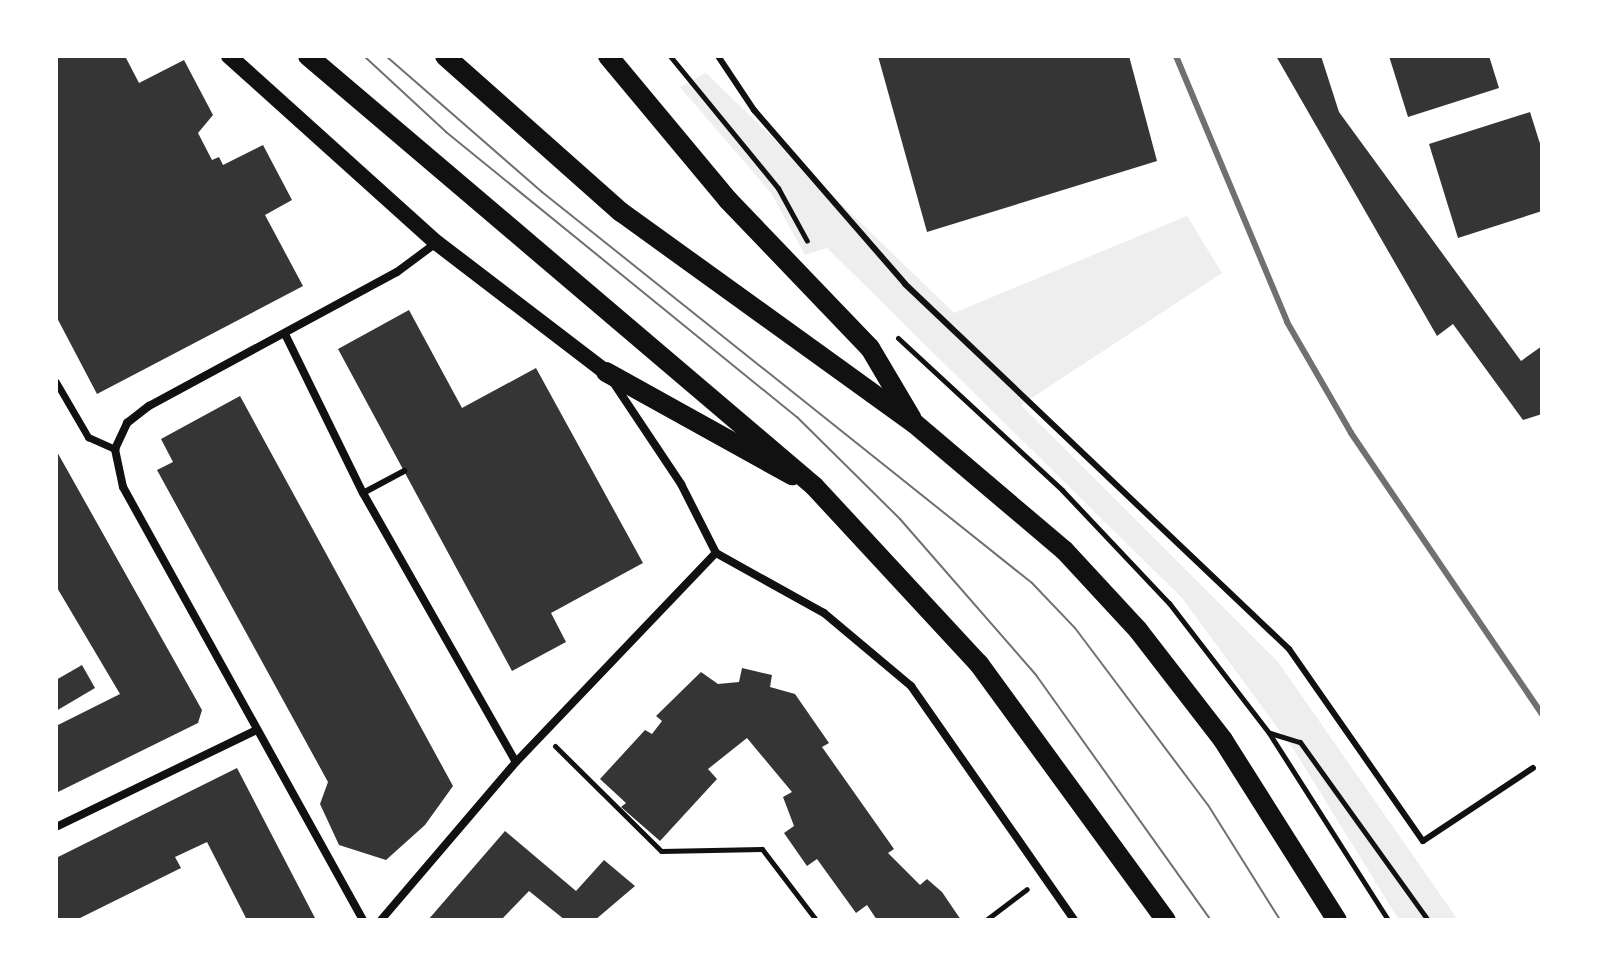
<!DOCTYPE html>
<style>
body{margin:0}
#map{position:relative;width:1598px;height:976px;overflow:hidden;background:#fff;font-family:"PT Sans",sans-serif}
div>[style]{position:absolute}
.green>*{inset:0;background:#eee}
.building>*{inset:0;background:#353535}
.path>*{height:5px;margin:-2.5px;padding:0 2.5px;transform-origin:2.5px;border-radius:2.5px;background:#111}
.service>*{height:6px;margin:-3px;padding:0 3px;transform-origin:3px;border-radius:3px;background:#111}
.pedestrian>*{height:7px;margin:-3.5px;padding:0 3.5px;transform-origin:3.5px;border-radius:3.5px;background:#111}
.minor>*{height:8px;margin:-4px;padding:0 4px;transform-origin:4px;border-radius:4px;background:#111}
.secondary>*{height:16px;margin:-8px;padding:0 8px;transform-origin:8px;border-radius:8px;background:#111}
.primary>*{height:20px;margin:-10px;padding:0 10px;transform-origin:10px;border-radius:10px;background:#111}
.tram>*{height:2px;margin:-1px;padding:0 1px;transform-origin:1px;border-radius:1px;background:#707070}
.rail>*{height:6px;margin:-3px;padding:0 3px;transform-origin:3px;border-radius:3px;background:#707070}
span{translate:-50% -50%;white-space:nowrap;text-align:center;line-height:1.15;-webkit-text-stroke:6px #fff;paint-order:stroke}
.frame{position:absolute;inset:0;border:58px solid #fff;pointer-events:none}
</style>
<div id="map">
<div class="green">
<i style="clip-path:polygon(706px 73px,954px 313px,1187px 216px,1222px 273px,1021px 405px,1278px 662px,1458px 920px,1399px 920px,1294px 750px,1182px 598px,827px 248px,805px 255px,771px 193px,680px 87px)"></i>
</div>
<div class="building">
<i style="clip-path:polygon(56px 56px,125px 56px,139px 83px,184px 60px,213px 115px,198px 133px,212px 160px,219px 157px,223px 165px,263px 145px,292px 200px,265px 215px,303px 286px,97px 394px,56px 316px)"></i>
<i style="clip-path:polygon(878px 56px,1129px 56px,1157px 161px,927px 232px)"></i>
<i style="clip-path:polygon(1276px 56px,1321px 56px,1339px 112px,1521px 361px,1542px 346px,1542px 414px,1523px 420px,1453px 324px,1437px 336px)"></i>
<i style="clip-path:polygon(1389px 56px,1489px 56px,1499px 88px,1408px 117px)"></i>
<i style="clip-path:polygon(1530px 112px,1542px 150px,1542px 211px,1458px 238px,1429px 144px)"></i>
<i style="clip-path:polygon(409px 310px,462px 408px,536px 368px,643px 563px,551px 613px,566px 642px,512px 671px,338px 349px)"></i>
<i style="clip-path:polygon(240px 396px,453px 786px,425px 825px,386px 860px,339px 845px,320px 804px,328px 782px,157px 470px,173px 462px,161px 439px)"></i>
<i style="clip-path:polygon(56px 450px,202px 710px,198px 723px,56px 793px,56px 726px,120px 694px,56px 586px)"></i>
<i style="clip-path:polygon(82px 665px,95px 688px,56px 711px,56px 680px)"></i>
<i style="clip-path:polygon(742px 668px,772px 675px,770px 687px,795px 694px,829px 743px,822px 747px,894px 849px,888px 853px,920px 885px,927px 879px,942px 892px,961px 920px,877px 920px,867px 905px,856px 913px,817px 859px,807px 866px,784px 833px,794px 826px,783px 797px,792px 792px,747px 738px,708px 769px,717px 779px,660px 841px,621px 807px,626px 803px,600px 779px,645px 730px,652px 734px,662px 721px,656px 716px,701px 672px,718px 684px,739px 682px)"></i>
<i style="clip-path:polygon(237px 768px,316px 920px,247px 920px,207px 842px,175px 857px,181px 868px,76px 920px,56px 920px,56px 858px)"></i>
<i style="clip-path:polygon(505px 831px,576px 891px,604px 860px,635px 886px,595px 920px,565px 920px,529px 891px,501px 920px,428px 920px)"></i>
</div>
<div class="path">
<i style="left:670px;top:56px;width:171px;rotate:50.7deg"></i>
<i style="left:778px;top:188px;width:60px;rotate:61.3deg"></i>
<i style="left:898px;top:338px;width:224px;rotate:42.8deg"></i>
<i style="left:1062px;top:490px;width:156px;rotate:46.6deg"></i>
<i style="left:1169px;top:603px;width:164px;rotate:52.4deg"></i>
<i style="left:1269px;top:733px;width:222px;rotate:57.5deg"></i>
<i style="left:1270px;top:733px;width:31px;rotate:17deg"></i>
<i style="left:1300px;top:742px;width:219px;rotate:54.3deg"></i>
<i style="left:555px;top:746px;width:149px;rotate:44.7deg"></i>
<i style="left:661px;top:851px;width:101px;rotate:-1.1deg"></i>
<i style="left:762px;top:849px;width:89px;rotate:52.7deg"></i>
<i style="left:986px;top:920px;width:51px;rotate:-37.1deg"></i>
</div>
<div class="service">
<i style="left:718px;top:56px;width:65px;rotate:56.3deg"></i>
<i style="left:754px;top:110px;width:230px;rotate:49deg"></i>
<i style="left:905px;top:284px;width:530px;rotate:43.55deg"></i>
<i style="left:1289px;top:649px;width:234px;rotate:55.1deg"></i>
<i style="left:1423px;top:841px;width:132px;rotate:-33.6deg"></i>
<i style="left:363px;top:493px;width:47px;rotate:-28.2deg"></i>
</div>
<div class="pedestrian">
<i style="left:56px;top:382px;width:64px;rotate:59.8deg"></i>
<i style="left:88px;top:437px;width:30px;rotate:24deg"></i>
</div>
<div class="minor">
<i style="left:285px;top:334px;width:177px;rotate:63.9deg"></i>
<i style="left:363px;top:493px;width:309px;rotate:60.4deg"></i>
<i style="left:613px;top:382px;width:123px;rotate:56.3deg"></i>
<i style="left:681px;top:484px;width:77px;rotate:63.1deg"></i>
<i style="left:716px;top:553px;width:124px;rotate:29.1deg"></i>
<i style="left:824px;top:613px;width:114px;rotate:40deg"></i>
<i style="left:911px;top:686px;width:285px;rotate:55.1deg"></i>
<i style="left:56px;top:827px;width:223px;rotate:-25.8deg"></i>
<i style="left:363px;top:920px;width:495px;rotate:-119deg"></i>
<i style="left:123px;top:487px;width:39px;rotate:-102deg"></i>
<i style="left:115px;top:449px;width:29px;rotate:-65deg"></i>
<i style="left:127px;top:423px;width:28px;rotate:-38deg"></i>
<i style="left:149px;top:406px;width:282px;rotate:-28.4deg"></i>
<i style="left:397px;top:272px;width:49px;rotate:-36.6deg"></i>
<i style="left:381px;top:920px;width:208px;rotate:-49.5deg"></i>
<i style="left:516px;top:762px;width:289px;rotate:-46.3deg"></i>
</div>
<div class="secondary">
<i style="left:229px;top:56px;width:280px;rotate:42deg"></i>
<i style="left:437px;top:243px;width:213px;rotate:37.4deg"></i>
</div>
<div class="primary">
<i style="left:308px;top:56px;width:664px;rotate:40.36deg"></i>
<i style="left:814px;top:486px;width:243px;rotate:47.2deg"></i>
<i style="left:979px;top:664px;width:317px;rotate:53.9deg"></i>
<i style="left:445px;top:56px;width:235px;rotate:41.6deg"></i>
<i style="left:621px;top:212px;width:361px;rotate:35.8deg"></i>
<i style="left:914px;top:423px;width:197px;rotate:40.3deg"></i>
<i style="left:1064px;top:550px;width:109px;rotate:47.2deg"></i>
<i style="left:1138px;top:630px;width:139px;rotate:52.3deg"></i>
<i style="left:1223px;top:740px;width:213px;rotate:57.7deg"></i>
<i style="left:608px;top:56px;width:187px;rotate:50.2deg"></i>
<i style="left:728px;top:200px;width:205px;rotate:46.2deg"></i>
<i style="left:870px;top:348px;width:82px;rotate:59.4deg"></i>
<i style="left:606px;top:372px;width:213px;rotate:29deg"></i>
</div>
<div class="tram">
<i style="left:364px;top:56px;width:112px;rotate:42.8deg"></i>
<i style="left:446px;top:132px;width:452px;rotate:39.1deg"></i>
<i style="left:797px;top:417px;width:145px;rotate:44.7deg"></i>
<i style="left:900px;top:519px;width:207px;rotate:48.9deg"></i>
<i style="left:1036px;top:675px;width:301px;rotate:54.5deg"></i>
<i style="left:386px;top:56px;width:207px;rotate:41.1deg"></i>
<i style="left:542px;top:192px;width:627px;rotate:38.59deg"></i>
<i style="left:1032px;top:583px;width:62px;rotate:46.3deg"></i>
<i style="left:1075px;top:628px;width:221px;rotate:53.1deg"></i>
<i style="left:1208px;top:805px;width:136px;rotate:57.9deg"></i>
</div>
<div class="rail">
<i style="left:1176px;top:56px;width:288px;rotate:67.3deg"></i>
<i style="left:1287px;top:322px;width:128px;rotate:60deg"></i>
<i style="left:1351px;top:433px;width:340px;rotate:55.8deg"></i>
</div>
<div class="frame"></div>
</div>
